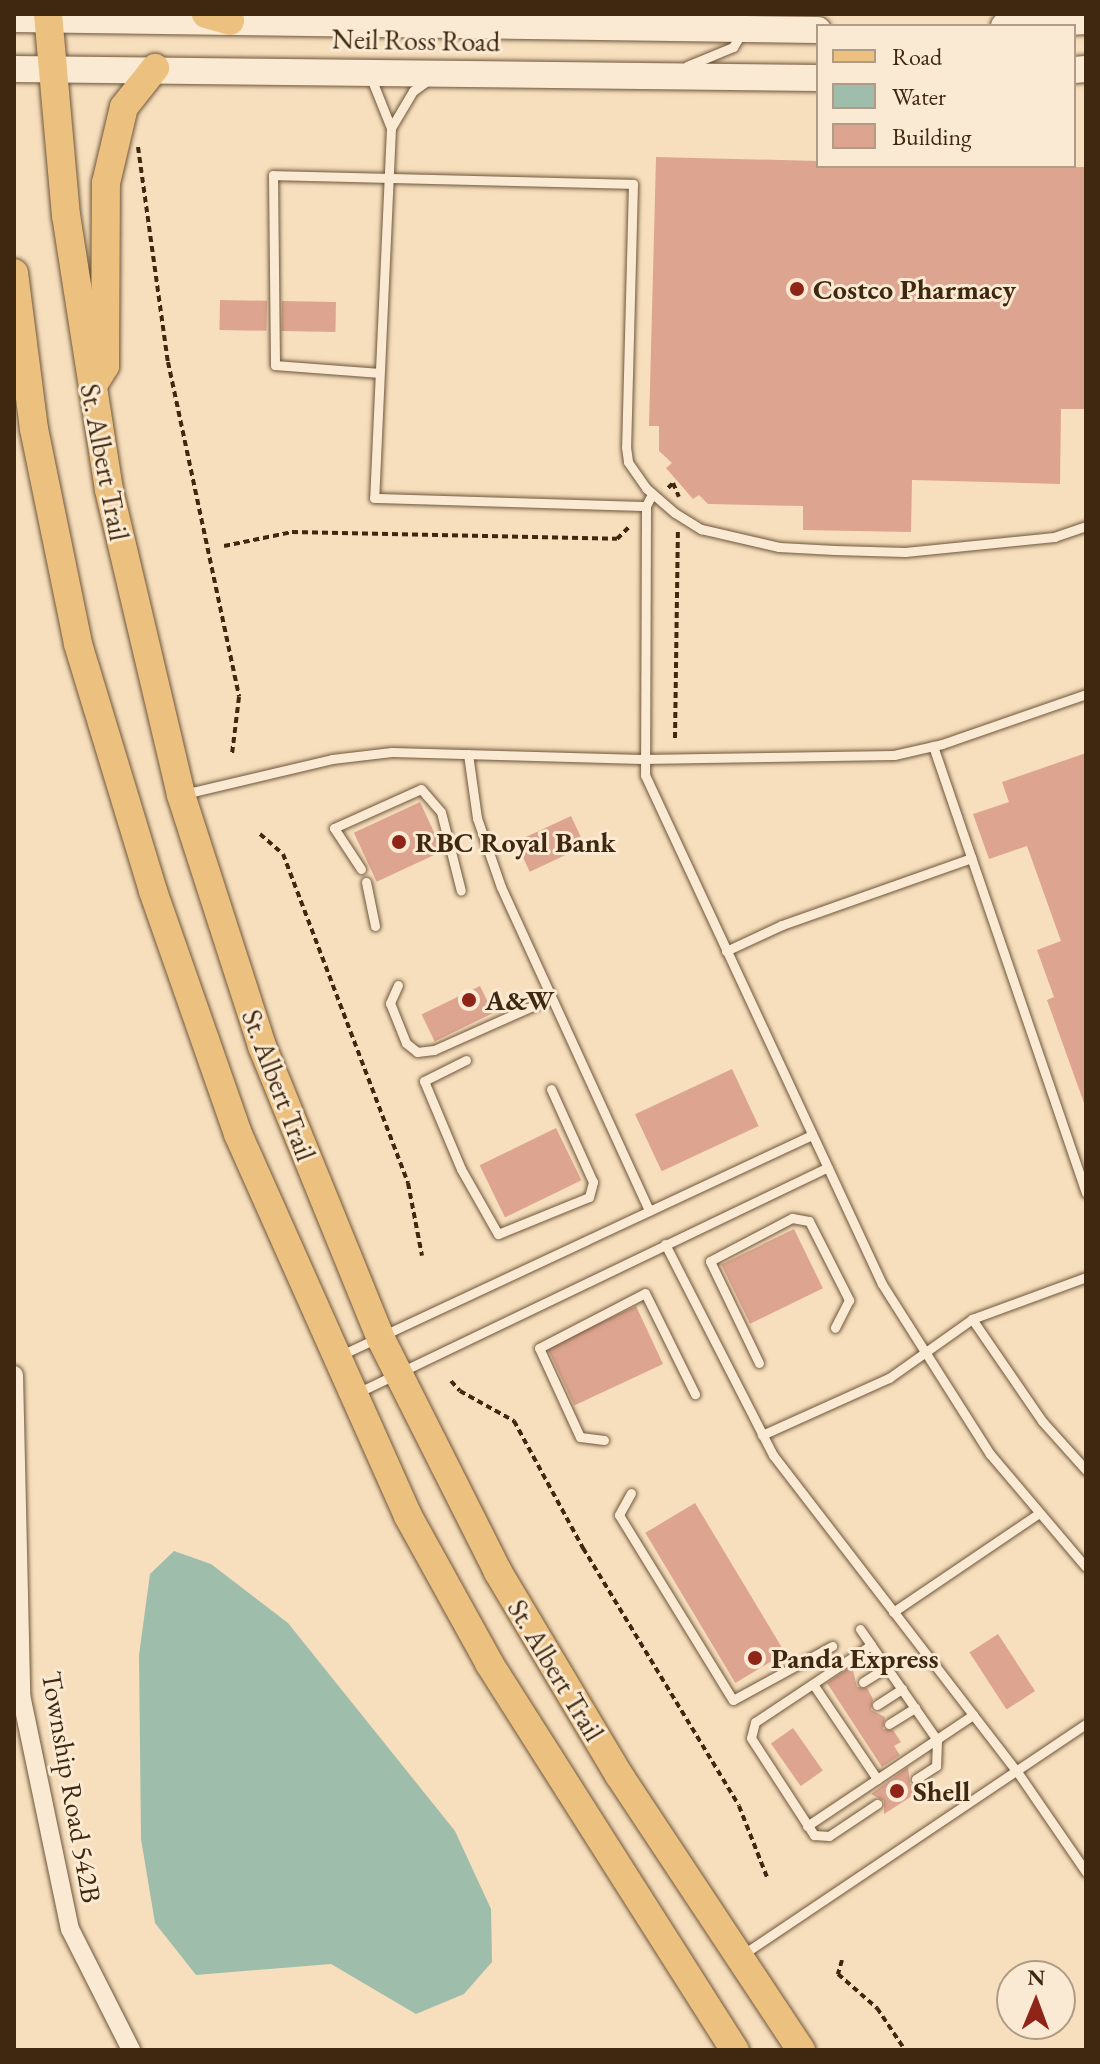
<!DOCTYPE html>
<style>
body{margin:0}
#map{position:relative;width:1100px;height:2064px;overflow:hidden;background:#f7dfbd;font-family:"EB Garamond",serif}
div>[style]{position:absolute}
.water>*{inset:0;background:#9ebdab}
.building>*{inset:0;background:#dda48f;transform-origin:0 0}
.path>*{height:4px;margin-top:-2px;transform-origin:0;background:repeating-linear-gradient(90deg,#402810 0 6px,transparent 0 10px)}
.roads{filter:drop-shadow(0 0 2px #6e563b) drop-shadow(0 0 2px #6e563b)}
.service>*{height:9px;margin:-4.5px;padding:0 4.5px;transform-origin:4.5px;border-radius:4.5px;background:#faead4}
.minor>*{height:18px;margin:-9px;padding:0 9px;transform-origin:9px;border-radius:9px;background:#faead4}
.secondary>*{height:26px;margin:-13px;padding:0 13px;transform-origin:13px;border-radius:13px;background:#faead4}
.primary>*{height:28px;margin:-14px;padding:0 14px;transform-origin:14px;border-radius:14px;background:#ecc07e}
.dots>*{width:22px;height:22px;translate:-50% -50%;box-sizing:border-box;border:4px solid #faead4;border-radius:50%}
span{translate:-50% -50%;white-space:nowrap;text-align:center;line-height:1.15;-webkit-text-stroke:6px #faead4;paint-order:stroke}
.street-label{font-size:28px;color:#402810}
.poi-label{font-size:28px;color:#402810;font-weight:700}
.left{translate:0 -50%;text-align:left}
.frame{position:absolute;inset:0;border:16px solid #402810;pointer-events:none}
.legend{position:absolute;left:816px;top:24px;width:260px;height:144px;box-sizing:border-box;background:#faead4;border:2px solid #b09c86;margin:0;padding:10px 14px;list-style:none;font-size:24px;color:#402810}
.legend li{display:flex;align-items:center;gap:16px;height:40px}
.legend b{width:40px;border:2px solid #b09c86}
.north{position:absolute;left:996px;top:1960px;width:80px;height:80px;box-sizing:border-box;background:#faead4;border:2px solid #b09c86;border-radius:50%;rotate:1deg;font-size:22px;font-weight:700;line-height:32px;text-align:center;color:#402810}
.north::after{content:'';display:block;margin:auto;width:28px;height:36px;background:#8f2418;clip-path:polygon(50% 0,100% 100%,50% 72%,0 100%)}
</style>
<div id="map">
<div class="water">
<i style="clip-path:polygon(174px 1551px,211px 1564px,288px 1623px,455px 1831px,491px 1909px,492px 1962px,464px 1994px,416px 2014px,331px 1964px,196px 1975px,155px 1923px,141px 1839px,139px 1655px,150px 1574px)"></i>
</div>
<div class="building">
<i style="clip-path:polygon(656px 157px,818px 161px,818px 166px,1086px 167px,1086px 409px,1061px 409px,1060px 484px,912px 480px,911px 532px,803px 530px,803px 506px,708px 504px,699px 495px,693px 499px,666px 468px,672px 463px,659px 451px,659px 426px,649px 426px)"></i>
<i style="left:220px;top:300px;width:47px;height:30px;rotate:1deg"></i>
<i style="left:282px;top:301px;width:54px;height:30px;rotate:1deg"></i>
<i style="clip-path:polygon(1086px 753px,1086px 1103px,1084px 1103px,1047px 1000px,1054px 997px,1037px 950px,1061px 941px,1027px 846px,989px 859px,973px 814px,1009px 802px,1002px 782px)"></i>
<i style="left:420px;top:802px;width:54px;height:73px;rotate:65deg"></i>
<i style="left:571px;top:816px;width:33px;height:61px;rotate:65deg"></i>
<i style="left:480px;top:986px;width:30px;height:65px;rotate:64deg"></i>
<i style="left:732px;top:1069px;width:63px;height:107px;rotate:65deg"></i>
<i style="left:556px;top:1128px;width:58px;height:85px;rotate:64deg"></i>
<i style="left:794px;top:1229px;width:66px;height:81px;rotate:64deg"></i>
<i style="left:636px;top:1306px;width:64px;height:98px;rotate:65deg"></i>
<i style="left:695px;top:1503px;width:175px;height:58px;rotate:59deg"></i>
<i style="left:998px;top:1634px;width:68px;height:34px;rotate:57deg"></i>
<i style="clip-path:polygon(852px 1666px,857px 1687px,867px 1688px,873px 1699px,871px 1710px,885px 1717px,883px 1729px,893px 1730px,901px 1742px,894px 1746px,900px 1755px,882px 1767px,827px 1683px)"></i>
<i style="left:793px;top:1728px;width:52px;height:27px;rotate:55deg"></i>
<i style="clip-path:polygon(908px 1767px,910px 1784px,923px 1789px,884px 1814px,884px 1801px,871px 1794px)"></i>
</div>
<div class="path">
<i style="left:138px;top:147px;width:217px;rotate:82.1deg"></i>
<i style="left:168px;top:362px;width:342px;rotate:78deg"></i>
<i style="left:239px;top:697px;width:57px;rotate:97deg"></i>
<i style="left:668px;top:488px;width:7px;rotate:-45deg"></i>
<i style="left:673px;top:483px;width:15px;rotate:67deg"></i>
<i style="left:224px;top:546px;width:69px;rotate:-11.6deg"></i>
<i style="left:292px;top:532px;width:325px;rotate:1.2deg"></i>
<i style="left:617px;top:539px;width:18px;rotate:-45deg"></i>
<i style="left:675px;top:738px;width:208px;rotate:-89.2deg"></i>
<i style="left:260px;top:834px;width:30px;rotate:41deg"></i>
<i style="left:283px;top:854px;width:352px;rotate:69.2deg"></i>
<i style="left:408px;top:1183px;width:74px;rotate:79.1deg"></i>
<i style="left:451px;top:1381px;width:13px;rotate:48deg"></i>
<i style="left:460px;top:1391px;width:62px;rotate:29.1deg"></i>
<i style="left:514px;top:1421px;width:145px;rotate:61.5deg"></i>
<i style="left:583px;top:1548px;width:301px;rotate:58.8deg"></i>
<i style="left:739px;top:1806px;width:76px;rotate:68.5deg"></i>
<i style="left:842px;top:1960px;width:15px;rotate:106deg"></i>
<i style="left:838px;top:1974px;width:52px;rotate:41.1deg"></i>
<i style="left:877px;top:2008px;width:50px;rotate:56.3deg"></i>
</div>
<div class="roads">
<div class="service">
<i style="left:687px;top:66px;width:50px;rotate:-22.4deg"></i>
<i style="left:733px;top:47px;width:19px;rotate:-58deg"></i>
<i style="left:743px;top:31px;width:17px;rotate:-90deg"></i>
<i style="left:371px;top:78px;width:54px;rotate:68.2deg"></i>
<i style="left:391px;top:128px;width:370px;rotate:92.6deg"></i>
<i style="left:374px;top:498px;width:272px;rotate:1.7deg"></i>
<i style="left:391px;top:128px;width:43px;rotate:-59.3deg"></i>
<i style="left:413px;top:91px;width:17px;rotate:-36deg"></i>
<i style="left:379px;top:373px;width:104px;rotate:-175.6deg"></i>
<i style="left:275px;top:365px;width:190px;rotate:-90.6deg"></i>
<i style="left:273px;top:175px;width:360px;rotate:1.4deg"></i>
<i style="left:633px;top:184px;width:263px;rotate:91.5deg"></i>
<i style="left:626px;top:447px;width:15px;rotate:82deg"></i>
<i style="left:628px;top:462px;width:32px;rotate:55deg"></i>
<i style="left:646px;top:488px;width:38px;rotate:41deg"></i>
<i style="left:675px;top:513px;width:31px;rotate:32deg"></i>
<i style="left:701px;top:529px;width:80px;rotate:13deg"></i>
<i style="left:779px;top:547px;width:56px;rotate:3.1deg"></i>
<i style="left:835px;top:550px;width:70px;rotate:1.6deg"></i>
<i style="left:905px;top:552px;width:150px;rotate:-5.7deg"></i>
<i style="left:1054px;top:537px;width:34px;rotate:-19deg"></i>
<i style="left:652px;top:494px;width:13px;rotate:117deg"></i>
<i style="left:646px;top:506px;width:269px;rotate:90.2deg"></i>
<i style="left:645px;top:775px;width:561px;rotate:65.03deg"></i>
<i style="left:882px;top:1284px;width:201px;rotate:57.6deg"></i>
<i style="left:990px;top:1454px;width:148px;rotate:49.7deg"></i>
<i style="left:933px;top:746px;width:472px;rotate:71.1deg"></i>
<i style="left:468px;top:754px;width:65px;rotate:82deg"></i>
<i style="left:477px;top:818px;width:73px;rotate:70.8deg"></i>
<i style="left:501px;top:887px;width:356px;rotate:65.4deg"></i>
<i style="left:184px;top:794px;width:152px;rotate:-13.3deg"></i>
<i style="left:332px;top:759px;width:60px;rotate:-6.7deg"></i>
<i style="left:392px;top:752px;width:250px;rotate:1.6deg"></i>
<i style="left:642px;top:759px;width:252px;rotate:-0.9deg"></i>
<i style="left:894px;top:755px;width:49px;rotate:-12.9deg"></i>
<i style="left:942px;top:744px;width:152px;rotate:-19.1deg"></i>
<i style="left:361px;top:869px;width:49px;rotate:-123.4deg"></i>
<i style="left:334px;top:828px;width:95px;rotate:-24.1deg"></i>
<i style="left:421px;top:789px;width:30px;rotate:49deg"></i>
<i style="left:441px;top:812px;width:81px;rotate:75.8deg"></i>
<i style="left:366px;top:882px;width:45px;rotate:78.4deg"></i>
<i style="left:726px;top:951px;width:62px;rotate:-24.9deg"></i>
<i style="left:782px;top:925px;width:201px;rotate:-19.5deg"></i>
<i style="left:398px;top:985px;width:20px;rotate:114deg"></i>
<i style="left:390px;top:1003px;width:43px;rotate:68.2deg"></i>
<i style="left:406px;top:1043px;width:14px;rotate:39deg"></i>
<i style="left:417px;top:1052px;width:17px;rotate:-7deg"></i>
<i style="left:434px;top:1050px;width:128px;rotate:-24deg"></i>
<i style="left:466px;top:1060px;width:47px;rotate:153.4deg"></i>
<i style="left:424px;top:1081px;width:95px;rotate:67.2deg"></i>
<i style="left:461px;top:1169px;width:75px;rotate:60.4deg"></i>
<i style="left:498px;top:1234px;width:98px;rotate:-22.1deg"></i>
<i style="left:589px;top:1197px;width:16px;rotate:-75deg"></i>
<i style="left:593px;top:1182px;width:102px;rotate:-114.3deg"></i>
<i style="left:665px;top:1244px;width:237px;rotate:62.9deg"></i>
<i style="left:773px;top:1455px;width:401px;rotate:52.4deg"></i>
<i style="left:1018px;top:1773px;width:120px;rotate:55.5deg"></i>
<i style="left:972px;top:1319px;width:124px;rotate:55.5deg"></i>
<i style="left:1042px;top:1421px;width:66px;rotate:48.1deg"></i>
<i style="left:341px;top:1355px;width:520px;rotate:-25.04deg"></i>
<i style="left:759px;top:1363px;width:113px;rotate:-115.7deg"></i>
<i style="left:710px;top:1261px;width:93px;rotate:-27.7deg"></i>
<i style="left:792px;top:1218px;width:17px;rotate:10deg"></i>
<i style="left:809px;top:1221px;width:89px;rotate:63.1deg"></i>
<i style="left:849px;top:1300px;width:31px;rotate:117deg"></i>
<i style="left:357px;top:1393px;width:522px;rotate:-25.63deg"></i>
<i style="left:762px;top:1435px;width:139px;rotate:-24.2deg"></i>
<i style="left:889px;top:1378px;width:102px;rotate:-35.4deg"></i>
<i style="left:972px;top:1319px;width:121px;rotate:-20.2deg"></i>
<i style="left:604px;top:1440px;width:24px;rotate:-173deg"></i>
<i style="left:580px;top:1437px;width:98px;rotate:-114.7deg"></i>
<i style="left:539px;top:1348px;width:119px;rotate:-27.4deg"></i>
<i style="left:645px;top:1293px;width:113px;rotate:63.7deg"></i>
<i style="left:631px;top:1493px;width:25px;rotate:119deg"></i>
<i style="left:619px;top:1515px;width:217px;rotate:58.4deg"></i>
<i style="left:733px;top:1700px;width:113px;rotate:-28.6deg"></i>
<i style="left:893px;top:1612px;width:175px;rotate:-34.1deg"></i>
<i style="left:860px;top:1629px;width:19px;rotate:55deg"></i>
<i style="left:871px;top:1645px;width:139px;rotate:146.4deg"></i>
<i style="left:755px;top:1722px;width:16px;rotate:104deg"></i>
<i style="left:751px;top:1738px;width:116px;rotate:57deg"></i>
<i style="left:814px;top:1835px;width:15px;rotate:4deg"></i>
<i style="left:829px;top:1836px;width:58px;rotate:-33.7deg"></i>
<i style="left:871px;top:1645px;width:116px;rotate:55.2deg"></i>
<i style="left:937px;top:1740px;width:26px;rotate:92deg"></i>
<i style="left:936px;top:1766px;width:24px;rotate:147deg"></i>
<i style="left:863px;top:1682px;width:28px;rotate:-32deg"></i>
<i style="left:813px;top:1684px;width:115px;rotate:56deg"></i>
<i style="left:877px;top:1705px;width:30px;rotate:-33deg"></i>
<i style="left:889px;top:1724px;width:31px;rotate:-32deg"></i>
<i style="left:807px;top:1826px;width:200px;rotate:-33.8deg"></i>
<i style="left:742px;top:1955px;width:414px;rotate:-33.9deg"></i>
</div>
<div class="minor">
<i style="left:14px;top:1375px;width:320px;rotate:88.7deg"></i>
<i style="left:21px;top:1695px;width:239px;rotate:78.2deg"></i>
<i style="left:70px;top:1929px;width:136px;rotate:63.2deg"></i>
</div>
<div class="secondary">
<i style="left:14px;top:19px;width:804px;rotate:0.78deg"></i>
<i style="left:1004px;top:26px;width:82px;rotate:-3.5deg"></i>
<i style="left:14px;top:69px;width:804px;rotate:0.64deg"></i>
<i style="left:1074px;top:70px;width:12px;rotate:-5deg"></i>
</div>
<div class="primary">
<i style="left:48px;top:14px;width:202px;rotate:84.9deg"></i>
<i style="left:66px;top:215px;width:278px;rotate:81.1deg"></i>
<i style="left:109px;top:490px;width:313px;rotate:76.7deg"></i>
<i style="left:181px;top:795px;width:264px;rotate:72.1deg"></i>
<i style="left:262px;top:1046px;width:316px;rotate:67.9deg"></i>
<i style="left:381px;top:1339px;width:261px;rotate:63.3deg"></i>
<i style="left:498px;top:1572px;width:236px;rotate:59.2deg"></i>
<i style="left:619px;top:1775px;width:330px;rotate:56.5deg"></i>
<i style="left:206px;top:14px;width:25px;rotate:16deg"></i>
<i style="left:14px;top:273px;width:157px;rotate:82.7deg"></i>
<i style="left:34px;top:429px;width:219px;rotate:78.4deg"></i>
<i style="left:78px;top:644px;width:258px;rotate:73.1deg"></i>
<i style="left:153px;top:891px;width:257px;rotate:70.7deg"></i>
<i style="left:238px;top:1134px;width:418px;rotate:66deg"></i>
<i style="left:408px;top:1516px;width:168px;rotate:61.1deg"></i>
<i style="left:489px;top:1663px;width:459px;rotate:57.6deg"></i>
<i style="left:95px;top:382px;width:19px;rotate:-58deg"></i>
<i style="left:105px;top:366px;width:183px;rotate:-89.7deg"></i>
<i style="left:106px;top:183px;width:78px;rotate:-76.7deg"></i>
<i style="left:124px;top:107px;width:50px;rotate:-51.5deg"></i>
</div>
</div>
<div class="dots">
<i style="left:797px;top:289px;background:#8f2418"></i>
<i style="left:399px;top:842px;background:#8f2418"></i>
<i style="left:469px;top:1000px;background:#8f2418"></i>
<i style="left:755px;top:1658px;background:#8f2418"></i>
<i style="left:897px;top:1791px;background:#8f2418"></i>
</div>
<div class="street-label">
<span style="left:416px;top:40px;rotate:1deg">Neil Ross Road</span>
<span style="left:105px;top:462px;rotate:79deg">St. Albert Trail</span>
<span style="left:279px;top:1085px;rotate:69deg">St. Albert Trail</span>
<span style="left:556px;top:1670px;rotate:59deg">St. Albert Trail</span>
<span style="left:72px;top:1787px;rotate:80deg">Township Road 542B</span>
</div>
<div class="poi-label">
<span class="left" style="left:813px;top:289px">Costco Pharmacy</span>
<span class="left" style="left:415px;top:842px">RBC Royal Bank</span>
<span class="left" style="left:485px;top:1000px">A&amp;W</span>
<span class="left" style="left:771px;top:1658px">Panda Express</span>
<span class="left" style="left:913px;top:1791px">Shell</span>
</div>
<div class="frame"></div>
<ul class="legend">
<li><b style="height:10px;background:#ecc07e"></b>Road</li>
<li><b style="height:22px;background:#9ebdab"></b>Water</li>
<li><b style="height:22px;background:#dda48f"></b>Building</li>
</ul>
<div class="north">N</div>
</div>
